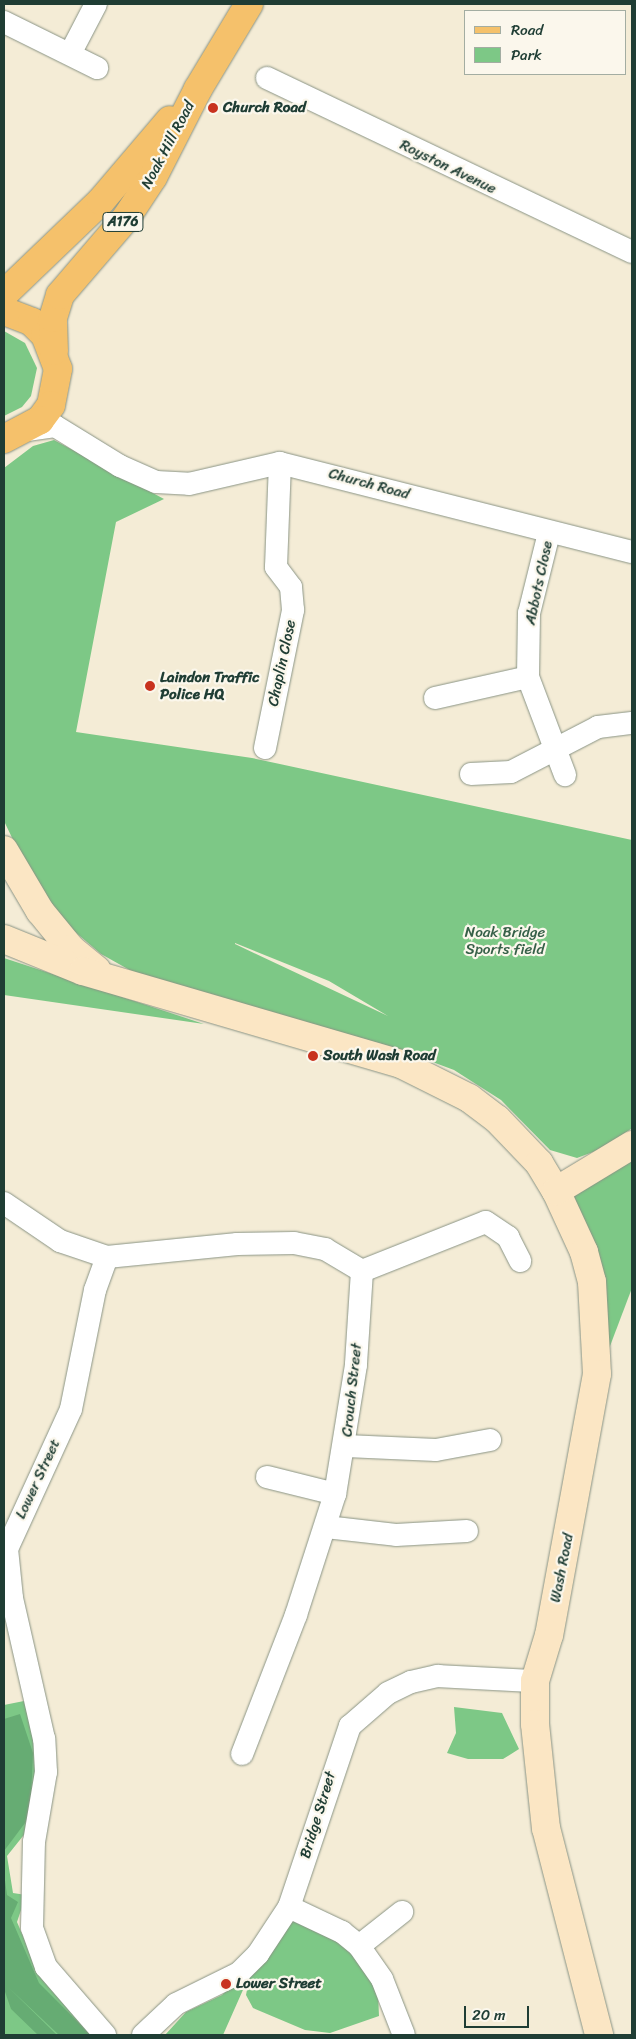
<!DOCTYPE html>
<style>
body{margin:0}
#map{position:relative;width:636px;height:2039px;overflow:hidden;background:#f4ecd6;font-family:Sriracha,sans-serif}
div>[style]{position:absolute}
.green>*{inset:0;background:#7dc886}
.forest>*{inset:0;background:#66ac73}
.roads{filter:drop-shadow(0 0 1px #8a9485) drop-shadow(0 0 1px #8a9485)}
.street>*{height:22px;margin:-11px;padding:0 11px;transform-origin:11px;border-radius:11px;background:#fff}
.secondary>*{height:28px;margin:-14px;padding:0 14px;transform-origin:14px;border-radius:14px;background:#fbe6c4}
.primary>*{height:28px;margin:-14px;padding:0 14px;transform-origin:14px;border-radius:14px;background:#f5c16b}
.dots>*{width:14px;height:14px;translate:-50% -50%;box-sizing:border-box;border:2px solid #fbf7ec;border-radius:50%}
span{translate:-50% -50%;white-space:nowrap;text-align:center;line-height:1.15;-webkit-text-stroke:4.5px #fbf7ec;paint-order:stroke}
.shield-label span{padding:1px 4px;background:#fbf7ec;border:1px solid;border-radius:4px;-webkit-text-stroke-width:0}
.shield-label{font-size:14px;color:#1f3d34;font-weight:700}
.poi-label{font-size:15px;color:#1f3d34;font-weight:700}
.left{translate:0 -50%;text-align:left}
.street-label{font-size:15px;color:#1f3d34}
.park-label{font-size:15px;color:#366048}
.frame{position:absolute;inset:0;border:5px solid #1f3d34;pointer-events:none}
.legend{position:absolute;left:464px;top:10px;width:162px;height:65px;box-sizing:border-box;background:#fbf7ec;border:1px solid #a3ada2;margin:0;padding:6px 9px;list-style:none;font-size:15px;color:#1f3d34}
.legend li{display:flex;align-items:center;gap:10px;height:25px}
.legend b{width:25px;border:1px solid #a3ada2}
.scale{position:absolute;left:464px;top:2006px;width:65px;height:22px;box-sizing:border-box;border:2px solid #1f3d34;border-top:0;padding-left:6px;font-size:15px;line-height:18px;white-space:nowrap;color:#1f3d34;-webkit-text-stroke:4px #fbf7ec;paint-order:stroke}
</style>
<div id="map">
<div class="green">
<i style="clip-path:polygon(4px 331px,25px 343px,37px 368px,31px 396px,22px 407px,4px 416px)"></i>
<i style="clip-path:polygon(evenodd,54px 440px,164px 499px,116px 522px,76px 732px,252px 758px,632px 840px,632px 1128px,609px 1146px,577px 1158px,550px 1150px,501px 1100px,454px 1070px,395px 1048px,135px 973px,101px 954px,61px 920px,28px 871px,4px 821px,4px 468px,33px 446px,54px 440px,235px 943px,329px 981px,388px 1016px,235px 944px,235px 943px)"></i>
<i style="clip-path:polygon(4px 958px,204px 1024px,4px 995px)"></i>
<i style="clip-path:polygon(632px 1138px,632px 1288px,607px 1354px,569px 1186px)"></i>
<i style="clip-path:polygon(24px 1701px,38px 1754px,31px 1826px,7px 1856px,13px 1893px,26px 1895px,17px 1922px,40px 1976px,99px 2035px,4px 2035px,4px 1705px)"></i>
<i style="clip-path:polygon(454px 1707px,502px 1713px,519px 1749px,503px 1759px,468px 1759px,447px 1753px,456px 1733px)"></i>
<i style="clip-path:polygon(289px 1916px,335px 1936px,363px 1957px,378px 1993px,379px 2016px,330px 2033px,305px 2030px,253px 2008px,246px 1995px,250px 1974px,223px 2035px,165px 2035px,186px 2012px,222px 1995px,255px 1961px)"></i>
</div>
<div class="forest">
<i style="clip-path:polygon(20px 1714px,33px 1753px,31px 1798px,28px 1819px,4px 1851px,4px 1719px)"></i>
<i style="clip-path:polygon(4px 1873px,7px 1895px,18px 1902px,11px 1918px,39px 1983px,91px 2035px,59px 2035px,8px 1987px,57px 2035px,38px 2035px,11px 2009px,4px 1989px)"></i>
</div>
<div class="roads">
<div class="street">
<i style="left:4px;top:22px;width:104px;rotate:26.3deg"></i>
<i style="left:71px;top:52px;width:54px;rotate:-62.5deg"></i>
<i style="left:267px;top:78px;width:404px;rotate:25.5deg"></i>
<i style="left:27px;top:430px;width:28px;rotate:-8deg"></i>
<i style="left:55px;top:426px;width:76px;rotate:31.6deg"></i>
<i style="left:120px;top:466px;width:39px;rotate:24deg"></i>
<i style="left:156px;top:482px;width:33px;rotate:3deg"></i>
<i style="left:189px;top:484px;width:93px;rotate:-13deg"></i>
<i style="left:280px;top:463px;width:363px;rotate:14.2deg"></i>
<i style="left:549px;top:533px;width:82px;rotate:104deg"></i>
<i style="left:529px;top:613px;width:64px;rotate:90.9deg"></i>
<i style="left:528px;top:677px;width:105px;rotate:69.3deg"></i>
<i style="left:435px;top:698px;width:95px;rotate:-12.7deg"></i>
<i style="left:265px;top:748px;width:141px;rotate:-78.5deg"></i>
<i style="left:293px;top:610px;width:23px;rotate:-95deg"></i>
<i style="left:291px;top:587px;width:25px;rotate:-127deg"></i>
<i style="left:276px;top:567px;width:104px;rotate:-87.8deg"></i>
<i style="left:471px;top:774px;width:40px;rotate:-2.9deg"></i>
<i style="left:511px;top:772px;width:98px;rotate:-27.3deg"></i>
<i style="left:598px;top:727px;width:34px;rotate:-7deg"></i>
<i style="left:4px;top:1203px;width:68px;rotate:34.2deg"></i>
<i style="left:60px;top:1241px;width:50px;rotate:18.8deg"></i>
<i style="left:107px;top:1257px;width:131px;rotate:-5.7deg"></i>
<i style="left:237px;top:1244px;width:57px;rotate:-1deg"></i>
<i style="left:294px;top:1243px;width:32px;rotate:11deg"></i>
<i style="left:325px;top:1249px;width:43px;rotate:30.7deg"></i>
<i style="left:362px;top:1271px;width:94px;rotate:93.7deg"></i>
<i style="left:356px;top:1365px;width:131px;rotate:99.2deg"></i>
<i style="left:335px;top:1494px;width:127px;rotate:107.9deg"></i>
<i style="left:296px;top:1615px;width:149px;rotate:111.2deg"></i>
<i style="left:362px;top:1271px;width:133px;rotate:-21.6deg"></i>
<i style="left:486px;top:1222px;width:27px;rotate:34deg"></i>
<i style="left:508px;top:1237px;width:27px;rotate:63deg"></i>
<i style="left:346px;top:1446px;width:90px;rotate:2.5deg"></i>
<i style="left:436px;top:1450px;width:55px;rotate:-10.5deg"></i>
<i style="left:267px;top:1477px;width:70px;rotate:14deg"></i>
<i style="left:326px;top:1527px;width:70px;rotate:6.5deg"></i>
<i style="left:396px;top:1535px;width:71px;rotate:-3.2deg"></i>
<i style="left:289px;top:1907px;width:59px;rotate:25.3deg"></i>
<i style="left:342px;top:1932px;width:22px;rotate:39deg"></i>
<i style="left:359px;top:1946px;width:40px;rotate:55.1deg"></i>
<i style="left:382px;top:1979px;width:60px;rotate:68.6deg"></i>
<i style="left:359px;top:1946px;width:55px;rotate:-38.3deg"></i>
<i style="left:105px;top:2035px;width:90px;rotate:-130.9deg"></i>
<i style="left:46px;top:1967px;width:41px;rotate:-109.7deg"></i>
<i style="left:32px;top:1928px;width:86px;rotate:-88.7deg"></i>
<i style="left:34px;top:1842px;width:71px;rotate:-80.3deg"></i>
<i style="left:46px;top:1772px;width:33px;rotate:-93deg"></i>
<i style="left:44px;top:1739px;width:145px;rotate:-102.8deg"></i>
<i style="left:12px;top:1598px;width:49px;rotate:-95.8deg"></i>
<i style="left:7px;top:1549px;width:154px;rotate:-65.4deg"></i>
<i style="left:71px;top:1409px;width:121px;rotate:-78.6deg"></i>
<i style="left:95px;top:1290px;width:35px;rotate:-70deg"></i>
<i style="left:143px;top:2035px;width:45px;rotate:-43.2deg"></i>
<i style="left:176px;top:2004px;width:70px;rotate:-26.2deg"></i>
<i style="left:239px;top:1973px;width:27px;rotate:-45deg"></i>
<i style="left:258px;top:1954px;width:56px;rotate:-56.6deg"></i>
<i style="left:289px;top:1907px;width:191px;rotate:-71.4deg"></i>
<i style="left:350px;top:1726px;width:50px;rotate:-41deg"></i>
<i style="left:388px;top:1693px;width:25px;rotate:-26deg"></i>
<i style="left:411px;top:1682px;width:28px;rotate:-13deg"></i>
<i style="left:438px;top:1676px;width:97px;rotate:3deg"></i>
</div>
<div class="secondary">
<i style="left:4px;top:850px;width:71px;rotate:59.5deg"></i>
<i style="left:40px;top:911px;width:49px;rotate:50.8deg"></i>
<i style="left:71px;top:949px;width:33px;rotate:39deg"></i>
<i style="left:4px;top:939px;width:85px;rotate:22.1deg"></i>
<i style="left:83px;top:971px;width:331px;rotate:16.3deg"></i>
<i style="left:401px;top:1064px;width:76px;rotate:26.6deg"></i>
<i style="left:469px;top:1098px;width:35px;rotate:37deg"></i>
<i style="left:497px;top:1119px;width:61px;rotate:46.3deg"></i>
<i style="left:539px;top:1163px;width:33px;rotate:59deg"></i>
<i style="left:556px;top:1191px;width:67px;rotate:65.3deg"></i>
<i style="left:584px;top:1252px;width:31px;rotate:75deg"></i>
<i style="left:592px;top:1282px;width:92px;rotate:86.9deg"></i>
<i style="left:597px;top:1374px;width:265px;rotate:100.4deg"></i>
<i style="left:549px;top:1635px;width:48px;rotate:106.9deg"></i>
<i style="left:535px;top:1681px;width:43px;rotate:90deg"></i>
<i style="left:535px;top:1724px;width:105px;rotate:84deg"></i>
<i style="left:546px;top:1828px;width:214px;rotate:75.6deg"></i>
<i style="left:556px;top:1191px;width:89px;rotate:-31.2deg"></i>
</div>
<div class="primary">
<i style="left:4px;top:294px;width:134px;rotate:-43.8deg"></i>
<i style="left:101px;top:201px;width:106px;rotate:-49.6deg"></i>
<i style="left:4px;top:311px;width:30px;rotate:21deg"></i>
<i style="left:32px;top:322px;width:18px;rotate:45deg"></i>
<i style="left:45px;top:335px;width:36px;rotate:69deg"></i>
<i style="left:58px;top:369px;width:37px;rotate:101deg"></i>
<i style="left:51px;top:405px;width:19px;rotate:126deg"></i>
<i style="left:40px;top:420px;width:41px;rotate:152.2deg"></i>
<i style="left:54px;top:351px;width:33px;rotate:-92deg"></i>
<i style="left:53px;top:318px;width:24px;rotate:-73deg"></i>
<i style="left:60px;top:295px;width:101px;rotate:-49.4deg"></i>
<i style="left:126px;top:218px;width:49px;rotate:-56.6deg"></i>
<i style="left:153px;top:177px;width:99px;rotate:-62.9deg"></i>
<i style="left:198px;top:89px;width:99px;rotate:-59deg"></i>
</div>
</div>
<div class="dots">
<i style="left:213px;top:108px;background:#c8321e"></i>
<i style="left:150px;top:686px;background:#c8321e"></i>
<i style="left:313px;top:1056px;background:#c8321e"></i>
<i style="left:226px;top:1984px;background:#c8321e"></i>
</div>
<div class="shield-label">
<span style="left:123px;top:222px">A176</span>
</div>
<div class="poi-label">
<span class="left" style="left:223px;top:108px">Church Road</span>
<span class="left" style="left:160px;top:686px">Laindon Traffic<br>Police HQ</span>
<span class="left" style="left:323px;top:1056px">South Wash Road</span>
<span class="left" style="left:236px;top:1984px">Lower Street</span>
</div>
<div class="street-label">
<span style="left:168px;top:145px;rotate:-62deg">Noak Hill Road</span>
<span style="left:448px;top:167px;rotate:26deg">Royston Avenue</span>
<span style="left:369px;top:484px;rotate:15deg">Church Road</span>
<span style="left:539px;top:583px;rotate:-78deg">Abbots Close</span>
<span style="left:282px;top:663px;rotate:-78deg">Chaplin Close</span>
<span style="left:352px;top:1390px;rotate:-84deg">Crouch Street</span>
<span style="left:38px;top:1479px;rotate:-65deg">Lower Street</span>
<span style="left:562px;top:1568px;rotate:-79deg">Wash Road</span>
<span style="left:318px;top:1815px;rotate:-73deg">Bridge Street</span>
</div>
<div class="park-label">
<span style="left:505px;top:941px">Noak Bridge<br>Sports field</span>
</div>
<div class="frame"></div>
<ul class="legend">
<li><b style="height:6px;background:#f5c16b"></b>Road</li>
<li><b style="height:14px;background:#7dc886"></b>Park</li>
</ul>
<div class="scale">20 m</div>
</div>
